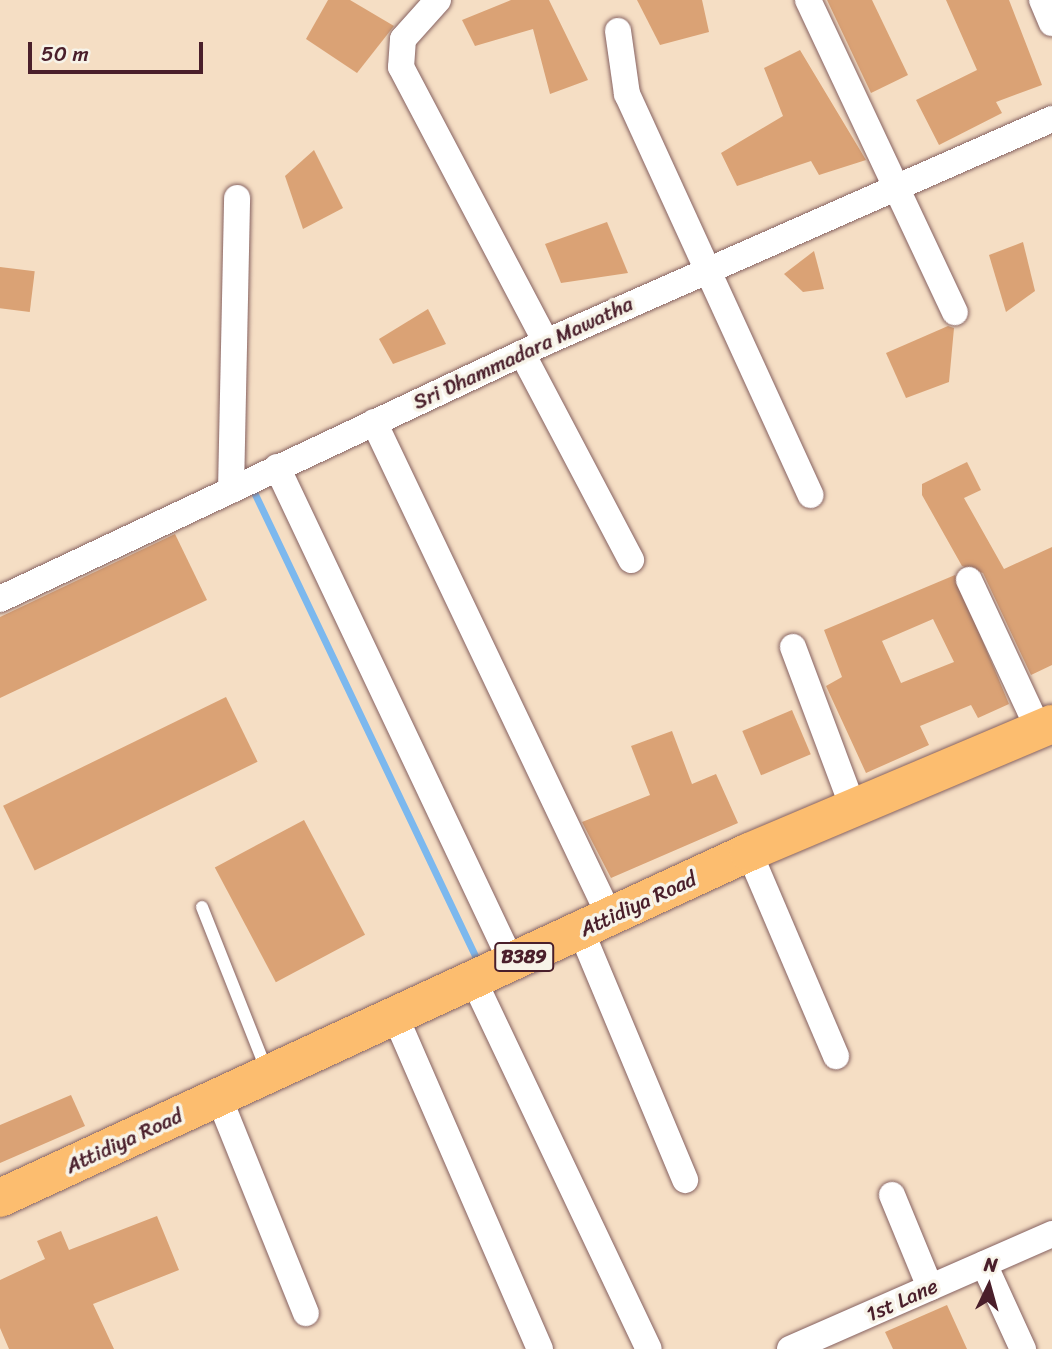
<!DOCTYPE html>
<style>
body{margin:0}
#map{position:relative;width:1052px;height:1349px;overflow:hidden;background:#f5dec4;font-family:Sriracha,sans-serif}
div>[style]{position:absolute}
.stream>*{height:7px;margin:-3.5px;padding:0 3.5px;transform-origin:3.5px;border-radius:3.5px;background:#7cb8ee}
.building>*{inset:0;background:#daa275;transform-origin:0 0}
.roads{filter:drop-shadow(0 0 2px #866261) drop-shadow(0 0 2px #866261)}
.service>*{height:12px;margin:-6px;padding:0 6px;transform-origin:6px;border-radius:6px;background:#fff}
.minor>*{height:26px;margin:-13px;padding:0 13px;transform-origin:13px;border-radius:13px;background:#fff}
.primary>*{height:38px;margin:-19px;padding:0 19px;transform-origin:19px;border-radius:19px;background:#fcbd6f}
span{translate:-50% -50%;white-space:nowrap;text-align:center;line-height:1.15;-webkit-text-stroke:7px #f7f3e8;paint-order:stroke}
.shield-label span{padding:2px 5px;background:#f7f3e8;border:2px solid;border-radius:5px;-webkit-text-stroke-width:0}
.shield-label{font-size:19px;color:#4a1f2b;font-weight:700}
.street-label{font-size:21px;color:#4a1f2b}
.north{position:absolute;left:954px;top:1251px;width:70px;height:70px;-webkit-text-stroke:5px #f7f3e8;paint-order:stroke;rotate:5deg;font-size:19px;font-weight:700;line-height:28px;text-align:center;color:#4a1f2b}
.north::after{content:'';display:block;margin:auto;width:24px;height:32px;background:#4a1f2b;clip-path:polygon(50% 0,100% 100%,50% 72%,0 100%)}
.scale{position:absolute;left:28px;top:42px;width:175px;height:32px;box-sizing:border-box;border:4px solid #4a1f2b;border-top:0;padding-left:9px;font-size:21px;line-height:24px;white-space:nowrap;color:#4a1f2b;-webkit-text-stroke:5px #f7f3e8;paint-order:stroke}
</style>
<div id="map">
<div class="stream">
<i style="left:253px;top:490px;width:523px;rotate:64.51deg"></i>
</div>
<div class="building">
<i style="clip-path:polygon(328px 0,350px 0,394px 26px,357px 73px,306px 39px)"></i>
<i style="clip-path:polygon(511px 0,549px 0,588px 80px,550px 94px,533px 29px,475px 46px,462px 20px)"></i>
<i style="clip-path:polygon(637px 0,702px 0,709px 32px,660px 45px)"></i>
<i style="clip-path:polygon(827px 0,872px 0,908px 75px,871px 93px)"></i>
<i style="clip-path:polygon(946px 0,1009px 0,1042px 85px,996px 102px,1002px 113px,939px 145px,916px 100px,977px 70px)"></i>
<i style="clip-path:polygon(800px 50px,866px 160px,819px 175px,811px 161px,737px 186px,721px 153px,783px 116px,764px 68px)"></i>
<i style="clip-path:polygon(314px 150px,343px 208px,303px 229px,285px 176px)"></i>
<i style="clip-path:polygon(607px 222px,628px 273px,561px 283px,545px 244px)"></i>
<i style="clip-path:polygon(1023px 242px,1035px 291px,1006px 312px,989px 255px)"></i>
<i style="clip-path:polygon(814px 251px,824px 289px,803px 292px,784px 274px)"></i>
<i style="left:0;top:267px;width:35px;height:41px;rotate:7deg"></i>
<i style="clip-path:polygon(428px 309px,446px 344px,393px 364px,379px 339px)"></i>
<i style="clip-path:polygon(948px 326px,954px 328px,949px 382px,906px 398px,886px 353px)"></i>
<i style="clip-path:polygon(967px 462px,981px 490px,964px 498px,1004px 569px,1052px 547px,1052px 665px,1031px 675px,983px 573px,962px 566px,922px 495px,922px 484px)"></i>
<i style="clip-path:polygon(175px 534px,207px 600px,0 698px,0 617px)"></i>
<i style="clip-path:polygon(evenodd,955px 575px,1009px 704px,978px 718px,971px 705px,920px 726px,929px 745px,866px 773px,826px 686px,842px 677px,824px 630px,955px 575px,933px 619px,954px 662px,901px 683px,882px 641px,933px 619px)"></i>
<i style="left:226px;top:697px;width:72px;height:248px;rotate:64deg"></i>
<i style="left:792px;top:710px;width:48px;height:54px;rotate:67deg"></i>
<i style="clip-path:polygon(672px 731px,692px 784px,716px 774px,738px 823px,611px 878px,582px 822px,650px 795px,631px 746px)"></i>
<i style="left:304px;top:820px;width:130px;height:101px;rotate:62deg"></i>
<i style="clip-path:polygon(71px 1095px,85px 1126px,0 1163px,0 1125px)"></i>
<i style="clip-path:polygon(157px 1216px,179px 1270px,93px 1304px,114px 1349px,9px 1349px,0 1328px,0 1280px,45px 1259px,37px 1241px,61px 1231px,69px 1250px)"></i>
<i style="clip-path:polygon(947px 1305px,967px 1349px,893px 1349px,885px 1332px)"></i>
</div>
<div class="roads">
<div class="service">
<i style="left:202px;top:907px;width:176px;rotate:68.4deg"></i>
</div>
<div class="minor">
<i style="left:438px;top:0;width:52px;rotate:131.9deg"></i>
<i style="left:403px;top:39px;width:28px;rotate:94deg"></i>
<i style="left:401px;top:67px;width:311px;rotate:62.2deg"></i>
<i style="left:808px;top:0;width:345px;rotate:64.8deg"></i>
<i style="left:1042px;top:0;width:25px;rotate:67deg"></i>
<i style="left:618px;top:31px;width:64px;rotate:81.9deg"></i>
<i style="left:627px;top:94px;width:441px;rotate:65.4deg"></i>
<i style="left:522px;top:353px;width:234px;rotate:62.2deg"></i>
<i style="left:374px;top:422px;width:548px;rotate:64.51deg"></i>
<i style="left:277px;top:467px;width:549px;rotate:64.65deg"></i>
<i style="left:231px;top:490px;width:292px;rotate:-88.8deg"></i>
<i style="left:969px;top:580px;width:166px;rotate:65deg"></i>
<i style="left:0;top:599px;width:603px;rotate:-25.21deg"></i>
<i style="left:546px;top:342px;width:553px;rotate:-23.78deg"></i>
<i style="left:793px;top:647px;width:174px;rotate:69.5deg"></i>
<i style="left:749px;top:852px;width:222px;rotate:66.9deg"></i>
<i style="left:581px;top:931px;width:270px;rotate:67.3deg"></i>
<i style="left:474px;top:981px;width:407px;rotate:64.6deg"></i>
<i style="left:396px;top:1018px;width:361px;rotate:66.5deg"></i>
<i style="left:219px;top:1098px;width:232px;rotate:68deg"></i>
<i style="left:892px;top:1195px;width:100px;rotate:67.6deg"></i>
<i style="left:984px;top:1264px;width:94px;rotate:65.4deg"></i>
<i style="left:790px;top:1349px;width:286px;rotate:-23.7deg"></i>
</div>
<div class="primary">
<i style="left:0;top:1198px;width:825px;rotate:-24.79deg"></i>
<i style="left:749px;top:852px;width:329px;rotate:-22.9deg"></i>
</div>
</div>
<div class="shield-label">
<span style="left:524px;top:957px">B389</span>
</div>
<div class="street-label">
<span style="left:523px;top:353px;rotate:-25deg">Sri Dhammadara Mawatha</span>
<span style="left:638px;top:904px;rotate:-25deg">Attidiya Road</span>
<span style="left:124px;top:1141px;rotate:-25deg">Attidiya Road</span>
<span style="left:902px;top:1300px;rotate:-24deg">1st Lane</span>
</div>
<div class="north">N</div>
<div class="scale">50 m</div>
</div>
